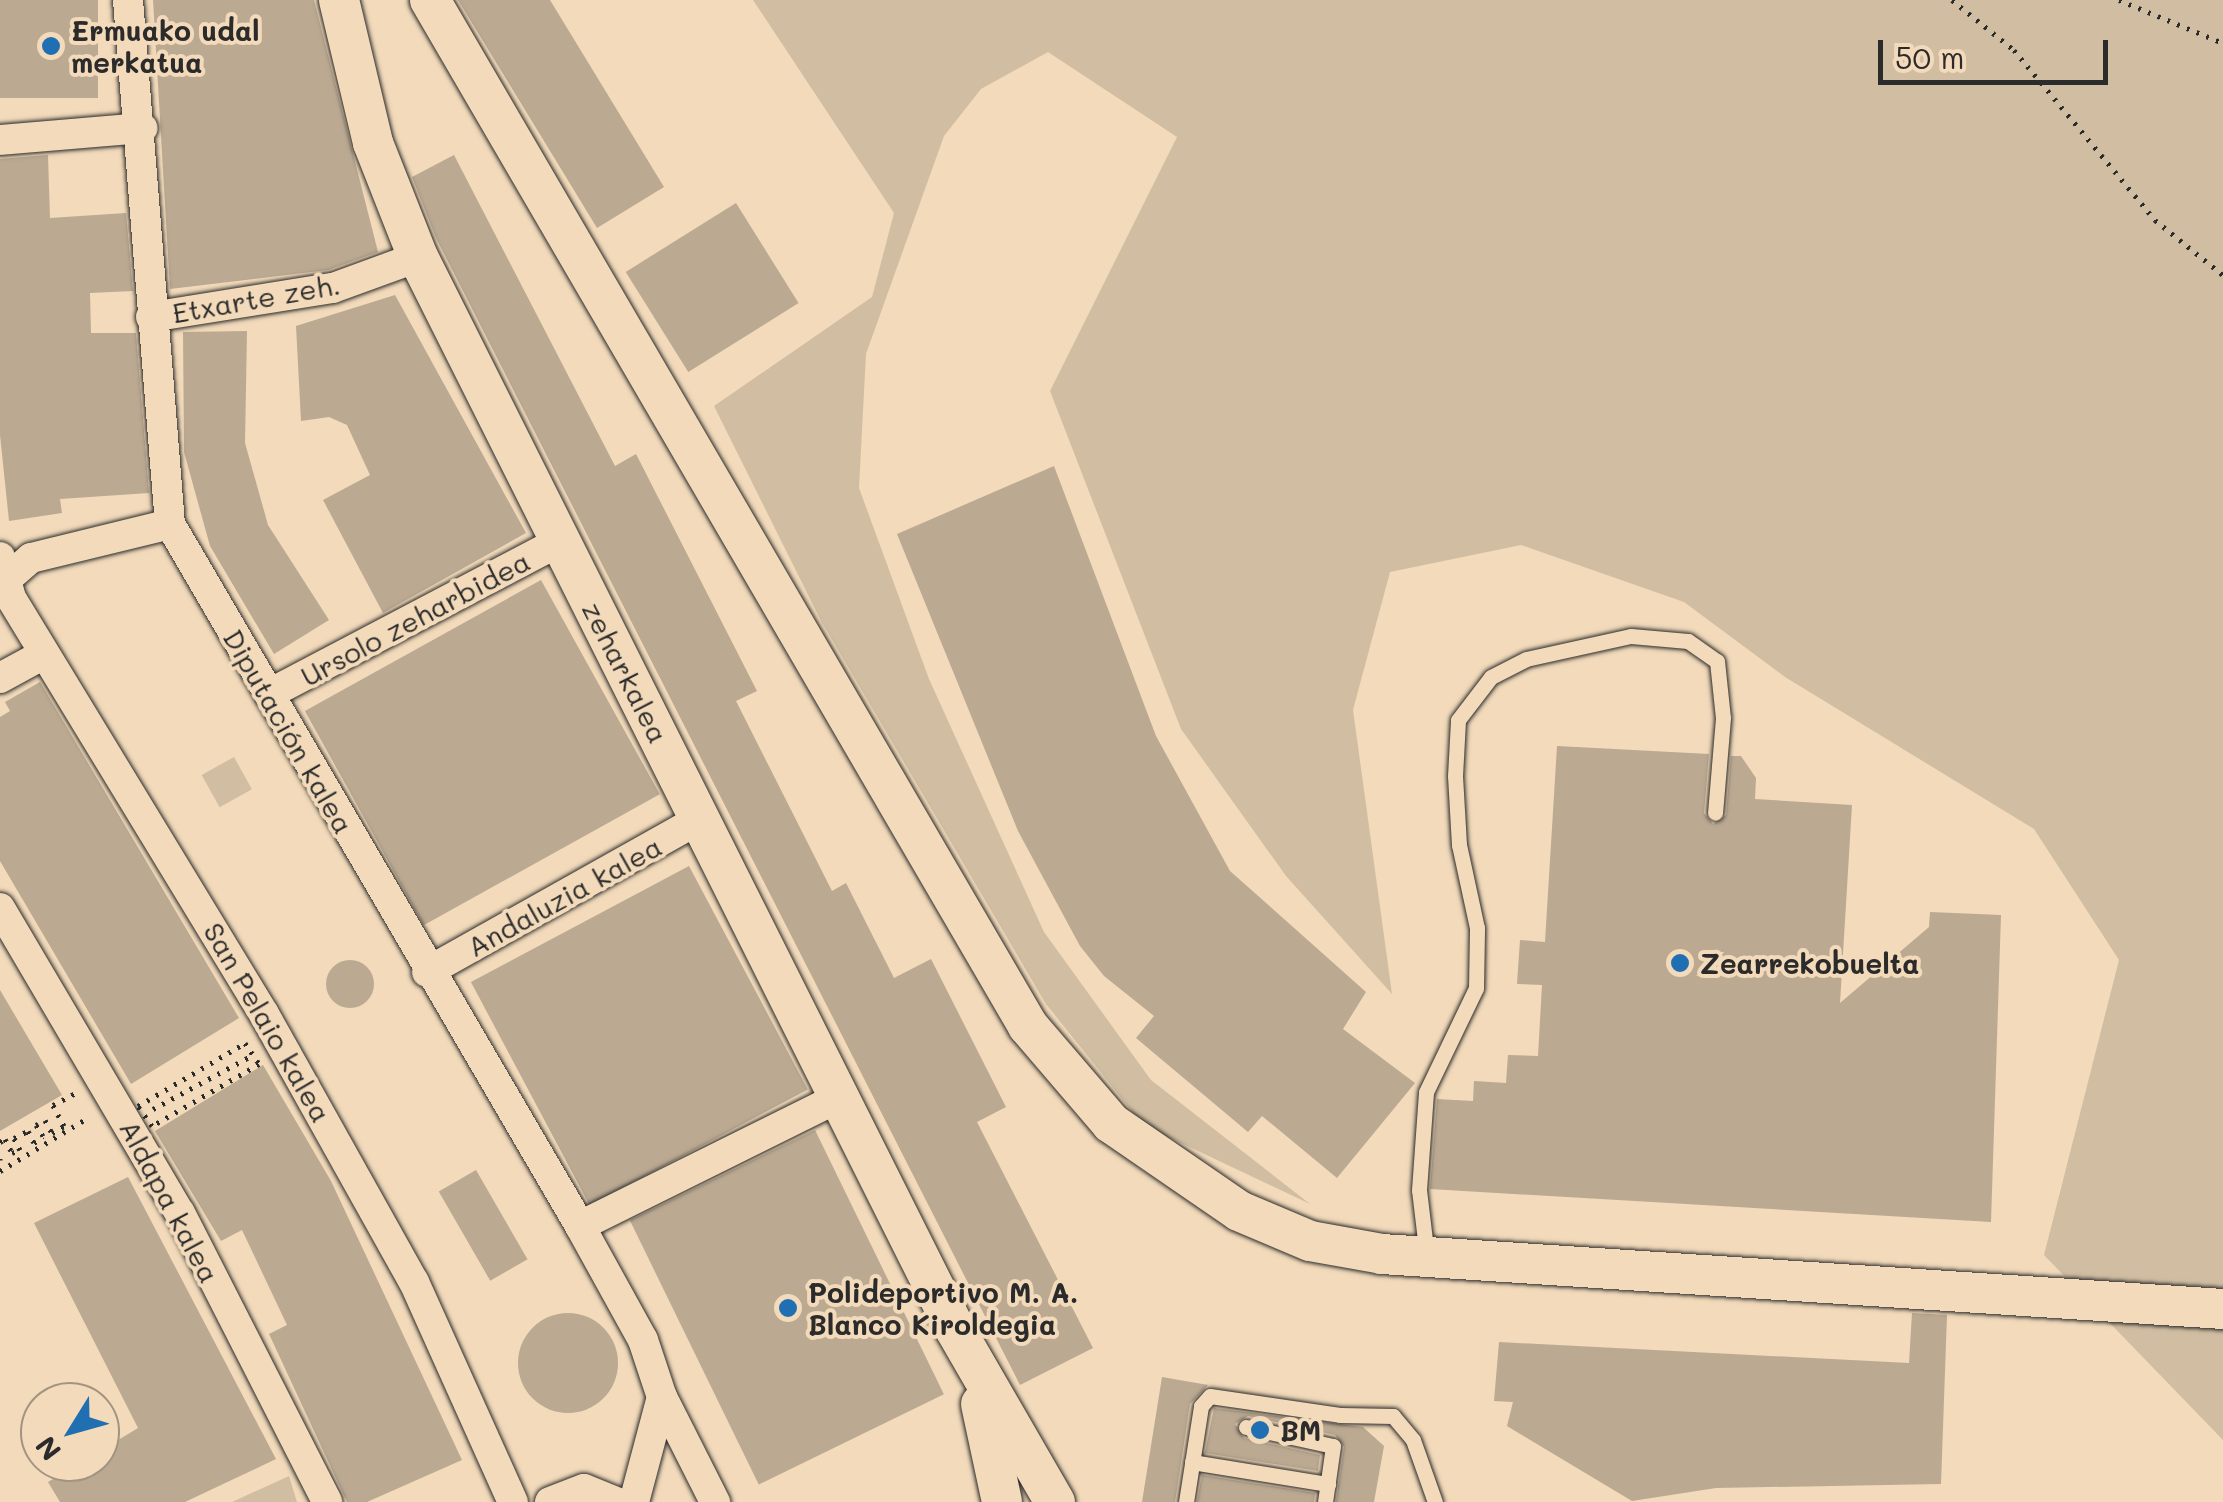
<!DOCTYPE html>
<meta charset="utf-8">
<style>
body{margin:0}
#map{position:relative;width:2223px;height:1502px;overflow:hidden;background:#f2daba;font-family:Mali,sans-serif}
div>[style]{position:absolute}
.green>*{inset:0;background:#d1bea2;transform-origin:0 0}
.building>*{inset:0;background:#bba992;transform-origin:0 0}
.round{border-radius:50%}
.path>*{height:5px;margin-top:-2.5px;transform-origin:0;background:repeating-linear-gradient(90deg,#2b2b2b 0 2.5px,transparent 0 10.5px)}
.roads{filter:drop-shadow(0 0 2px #2b2b2b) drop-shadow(0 0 2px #2b2b2b)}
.lane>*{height:15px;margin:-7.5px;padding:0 7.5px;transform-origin:7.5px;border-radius:7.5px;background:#f2daba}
.street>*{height:30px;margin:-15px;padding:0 15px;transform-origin:15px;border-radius:15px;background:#f2daba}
.secondary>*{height:40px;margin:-20px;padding:0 20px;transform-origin:20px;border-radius:20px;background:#f2daba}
.dots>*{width:28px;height:28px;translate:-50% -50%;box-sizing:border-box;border:5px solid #f2daba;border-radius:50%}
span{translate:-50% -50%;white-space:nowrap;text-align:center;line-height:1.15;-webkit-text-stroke:8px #f2daba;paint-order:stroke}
.poi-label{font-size:28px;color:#2b2b2b;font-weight:700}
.left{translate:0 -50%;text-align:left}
.street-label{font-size:28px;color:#2b2b2b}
.north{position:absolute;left:20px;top:1382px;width:100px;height:100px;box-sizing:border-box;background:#f2daba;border:2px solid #a29481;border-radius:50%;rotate:233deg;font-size:28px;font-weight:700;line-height:40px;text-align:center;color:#2b2b2b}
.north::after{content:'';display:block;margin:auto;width:35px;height:45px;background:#1f6fb2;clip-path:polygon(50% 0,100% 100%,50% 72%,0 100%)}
.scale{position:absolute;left:1878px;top:40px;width:230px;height:45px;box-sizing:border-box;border:5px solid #2b2b2b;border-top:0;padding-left:12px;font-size:30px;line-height:35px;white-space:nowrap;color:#2b2b2b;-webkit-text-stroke:8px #f2daba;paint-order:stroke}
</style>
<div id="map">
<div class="green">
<i style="clip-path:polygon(753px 0,2223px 0,2223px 1440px,2044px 1255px,2119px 960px,2034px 829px,1785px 677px,1684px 602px,1521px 545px,1390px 572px,1353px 710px,1392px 994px,1286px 876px,1181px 729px,1050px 391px,1177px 137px,1048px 52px,981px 89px,944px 136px,866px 354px,859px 488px,929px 679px,1044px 932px,1151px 1080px,1310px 1204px,1143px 1125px,1046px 1004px,821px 621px,714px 406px,872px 297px,894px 213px)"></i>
<i style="left:234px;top:757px;width:37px;height:37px;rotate:61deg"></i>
<i style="clip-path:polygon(289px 1476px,297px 1502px,232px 1502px)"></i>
</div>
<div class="building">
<i style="left:0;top:0;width:98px;height:98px"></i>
<i style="clip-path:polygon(153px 0,314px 0,378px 252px,328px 270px,170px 289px)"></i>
<i style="clip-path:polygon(458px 0,550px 0,664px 187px,597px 228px)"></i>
<i style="clip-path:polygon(48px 155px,50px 218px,126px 213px,133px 291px,90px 293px,91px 333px,136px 333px,149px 493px,60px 499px,62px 513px,9px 521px,0 435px,0 159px)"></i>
<i style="clip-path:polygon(454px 155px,615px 466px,636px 454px,757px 691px,736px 701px,832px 891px,846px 883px,894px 978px,931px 959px,1006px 1107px,977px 1122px,1093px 1348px,1020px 1385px,436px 238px,412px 177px)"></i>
<i style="left:736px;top:203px;width:118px;height:130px;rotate:58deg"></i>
<i style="clip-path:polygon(395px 295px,526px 533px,383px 613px,323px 500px,370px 475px,347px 425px,329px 417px,301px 421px,296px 326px)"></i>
<i style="clip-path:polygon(247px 331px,245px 443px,268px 525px,329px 620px,274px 654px,210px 546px,184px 452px,183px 332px)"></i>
<i style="clip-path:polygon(1054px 466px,1156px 736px,1230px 871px,1366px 992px,1343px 1029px,1415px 1083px,1337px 1178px,1262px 1116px,1248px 1132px,1136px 1038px,1154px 1016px,1104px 976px,1080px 946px,1018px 831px,897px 534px)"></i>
<i style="left:541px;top:580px;width:245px;height:270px;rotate:61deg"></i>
<i style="clip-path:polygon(40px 682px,239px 1018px,131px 1084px,0 861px,0 717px,10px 711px,5px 702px)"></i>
<i style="clip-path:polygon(1557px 746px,1709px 754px,1704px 813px,1713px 824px,1726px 815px,1731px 756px,1741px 756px,1756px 778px,1755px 799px,1852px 805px,1840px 1003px,1929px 927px,1930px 912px,2001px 915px,1991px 1222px,1430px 1189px,1437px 1099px,1473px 1101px,1474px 1081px,1506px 1083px,1508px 1055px,1538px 1056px,1542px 985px,1517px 984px,1520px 940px,1545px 942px)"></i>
<i style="left:689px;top:866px;width:253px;height:247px;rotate:62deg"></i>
<i class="round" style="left:326px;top:960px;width:48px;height:48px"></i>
<i style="clip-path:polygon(0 990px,62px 1095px,0 1131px)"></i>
<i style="clip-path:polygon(263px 1065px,331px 1181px,462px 1460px,367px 1502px,347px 1502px,269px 1334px,287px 1325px,242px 1230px,221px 1241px,155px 1131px)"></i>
<i style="left:815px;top:1130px;width:294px;height:206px;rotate:64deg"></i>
<i style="left:476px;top:1170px;width:103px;height:43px;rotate:60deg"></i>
<i style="clip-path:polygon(128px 1177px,276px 1459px,185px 1502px,60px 1502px,48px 1482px,81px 1462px,100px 1462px,100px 1451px,138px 1428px,34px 1223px)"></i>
<i style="clip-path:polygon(1912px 1313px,1947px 1315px,1941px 1484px,1716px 1488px,1632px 1501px,1507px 1426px,1513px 1402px,1494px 1401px,1499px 1342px,1909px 1363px)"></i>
<i class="round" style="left:518px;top:1313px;width:100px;height:100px"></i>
<i style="clip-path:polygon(1162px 1377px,1208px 1385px,1190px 1404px,1175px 1502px,1142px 1502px)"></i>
<i style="clip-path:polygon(1214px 1408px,1363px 1427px,1384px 1446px,1374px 1502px,1336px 1502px,1344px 1447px,1335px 1435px,1248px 1416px,1235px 1424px,1244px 1438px,1320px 1455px,1318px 1471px,1205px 1453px)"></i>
<i style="clip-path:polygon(1202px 1475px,1315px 1493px,1314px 1502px,1197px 1502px)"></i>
</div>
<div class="path">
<i style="left:1952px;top:0;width:80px;rotate:38.9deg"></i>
<i style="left:2014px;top:50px;width:221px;rotate:50.3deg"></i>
<i style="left:2155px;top:220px;width:87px;rotate:39deg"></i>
<i style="left:2119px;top:0;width:113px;rotate:22.5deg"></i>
<i style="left:245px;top:1043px;width:25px;rotate:56deg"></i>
<i style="left:259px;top:1064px;width:124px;rotate:149.9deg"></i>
<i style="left:152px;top:1126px;width:24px;rotate:-125deg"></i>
<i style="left:138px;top:1106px;width:124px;rotate:-30.5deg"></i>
<i style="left:153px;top:1109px;width:114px;rotate:-28.4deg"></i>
<i style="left:0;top:1142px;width:6px;rotate:-31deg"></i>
<i style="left:5px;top:1139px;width:16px;rotate:63deg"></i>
<i style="left:12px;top:1153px;width:9px;rotate:-21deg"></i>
<i style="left:20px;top:1150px;width:13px;rotate:-117deg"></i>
<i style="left:14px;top:1138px;width:16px;rotate:-27deg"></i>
<i style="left:28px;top:1131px;width:13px;rotate:63deg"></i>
<i style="left:34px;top:1143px;width:11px;rotate:-38deg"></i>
<i style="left:43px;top:1136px;width:13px;rotate:-122deg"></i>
<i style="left:36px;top:1125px;width:10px;rotate:-29deg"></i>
<i style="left:45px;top:1120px;width:15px;rotate:62deg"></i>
<i style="left:52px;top:1133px;width:14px;rotate:-30deg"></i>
<i style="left:64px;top:1126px;width:24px;rotate:-118deg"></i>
<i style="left:53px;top:1105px;width:24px;rotate:-28deg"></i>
<i style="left:0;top:1158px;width:2px;rotate:90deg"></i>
<i style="left:0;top:1171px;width:104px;rotate:-31.2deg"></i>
</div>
<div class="roads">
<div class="lane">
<i style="left:1427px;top:1257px;width:67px;rotate:-96.8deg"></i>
<i style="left:1419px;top:1190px;width:98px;rotate:-85.9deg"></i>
<i style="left:1426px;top:1092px;width:115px;rotate:-64.3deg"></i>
<i style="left:1476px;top:988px;width:60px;rotate:-89deg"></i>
<i style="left:1477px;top:928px;width:85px;rotate:-102.2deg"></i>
<i style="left:1459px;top:845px;width:69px;rotate:-93.3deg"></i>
<i style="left:1455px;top:776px;width:56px;rotate:-86.9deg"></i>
<i style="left:1458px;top:720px;width:54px;rotate:-52.5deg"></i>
<i style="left:1491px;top:677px;width:39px;rotate:-27deg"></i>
<i style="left:1526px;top:659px;width:107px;rotate:-12.4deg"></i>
<i style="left:1631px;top:636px;width:57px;rotate:5deg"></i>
<i style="left:1688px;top:641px;width:35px;rotate:35deg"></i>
<i style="left:1717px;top:661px;width:57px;rotate:84deg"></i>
<i style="left:1723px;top:718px;width:95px;rotate:94.8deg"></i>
<i style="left:1246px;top:1427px;width:89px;rotate:12.3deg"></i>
<i style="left:1333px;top:1446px;width:57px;rotate:98.1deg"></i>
<i style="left:1192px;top:1462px;width:138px;rotate:9.2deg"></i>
<i style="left:1186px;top:1502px;width:97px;rotate:-81.1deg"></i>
<i style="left:1201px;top:1406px;width:13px;rotate:-48deg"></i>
<i style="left:1210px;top:1396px;width:131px;rotate:8.3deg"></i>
<i style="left:1340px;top:1415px;width:53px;rotate:1.1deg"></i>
<i style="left:1393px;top:1416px;width:31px;rotate:50deg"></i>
<i style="left:1413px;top:1440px;width:66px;rotate:70.5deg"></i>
</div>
<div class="street">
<i style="left:128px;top:0;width:526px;rotate:85.42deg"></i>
<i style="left:170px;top:524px;width:813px;rotate:59.71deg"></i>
<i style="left:580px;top:1226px;width:130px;rotate:61.1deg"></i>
<i style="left:643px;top:1340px;width:60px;rotate:71.6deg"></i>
<i style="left:662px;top:1397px;width:118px;rotate:63.2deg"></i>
<i style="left:0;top:140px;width:143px;rotate:-4.8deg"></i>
<i style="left:151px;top:317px;width:184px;rotate:-9.1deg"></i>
<i style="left:333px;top:288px;width:90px;rotate:-20deg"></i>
<i style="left:0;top:557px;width:42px;rotate:75deg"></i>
<i style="left:11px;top:598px;width:487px;rotate:58.7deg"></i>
<i style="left:264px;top:1014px;width:307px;rotate:60.8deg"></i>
<i style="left:414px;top:1282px;width:241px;rotate:65.8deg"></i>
<i style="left:9px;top:577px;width:29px;rotate:-41deg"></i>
<i style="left:31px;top:558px;width:143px;rotate:-13.7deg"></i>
<i style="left:0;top:678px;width:50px;rotate:-28.6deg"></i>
<i style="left:269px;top:694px;width:330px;rotate:-27.7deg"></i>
<i style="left:0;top:908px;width:354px;rotate:59.5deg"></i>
<i style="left:180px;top:1213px;width:324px;rotate:63deg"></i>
<i style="left:427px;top:972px;width:313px;rotate:-29.3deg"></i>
<i style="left:580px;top:1226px;width:290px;rotate:-26.4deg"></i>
<i style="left:550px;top:1502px;width:36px;rotate:-21deg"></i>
<i style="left:584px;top:1489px;width:35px;rotate:22deg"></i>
<i style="left:634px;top:1502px;width:109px;rotate:-75.1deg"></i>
</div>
<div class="secondary">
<i style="left:339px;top:0;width:147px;rotate:76.6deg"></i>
<i style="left:373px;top:143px;width:123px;rotate:68.5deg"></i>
<i style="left:418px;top:257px;width:1199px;rotate:63.39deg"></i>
<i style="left:955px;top:1329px;width:200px;rotate:60deg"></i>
<i style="left:430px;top:0;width:1188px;rotate:59.76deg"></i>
<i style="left:1028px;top:1026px;width:128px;rotate:49.4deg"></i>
<i style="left:1111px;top:1123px;width:155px;rotate:34.5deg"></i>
<i style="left:1239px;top:1211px;width:77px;rotate:22.9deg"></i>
<i style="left:1310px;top:1241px;width:73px;rotate:10.2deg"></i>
<i style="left:1382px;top:1254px;width:843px;rotate:3.74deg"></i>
<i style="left:981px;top:1404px;width:100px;rotate:77.9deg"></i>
</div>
</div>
<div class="dots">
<i style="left:51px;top:46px;background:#1f6fb2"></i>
<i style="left:1680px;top:963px;background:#1f6fb2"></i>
<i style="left:788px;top:1308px;background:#1f6fb2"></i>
<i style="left:1260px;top:1430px;background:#1f6fb2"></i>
</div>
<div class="poi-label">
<span class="left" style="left:71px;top:46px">Ermuako udal<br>merkatua</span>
<span class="left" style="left:1700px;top:963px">Zearrekobuelta</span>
<span class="left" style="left:808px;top:1308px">Polideportivo M. A.<br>Blanco Kiroldegia</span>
<span class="left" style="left:1280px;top:1430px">BM</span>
</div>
<div class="street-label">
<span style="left:256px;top:298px;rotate:-10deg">Etxarte zeh.</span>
<span style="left:415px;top:618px;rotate:-28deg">Ursolo zeharbidea</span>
<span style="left:626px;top:672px;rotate:63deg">zeharkalea</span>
<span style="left:289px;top:731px;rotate:60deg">Diputación kalea</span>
<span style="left:564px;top:896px;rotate:-29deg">Andaluzia kalea</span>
<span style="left:268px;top:1022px;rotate:60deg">San Pelaio kalea</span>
<span style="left:170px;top:1201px;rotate:62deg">Aldapa kalea</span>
</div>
<div class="north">N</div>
<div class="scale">50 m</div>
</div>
